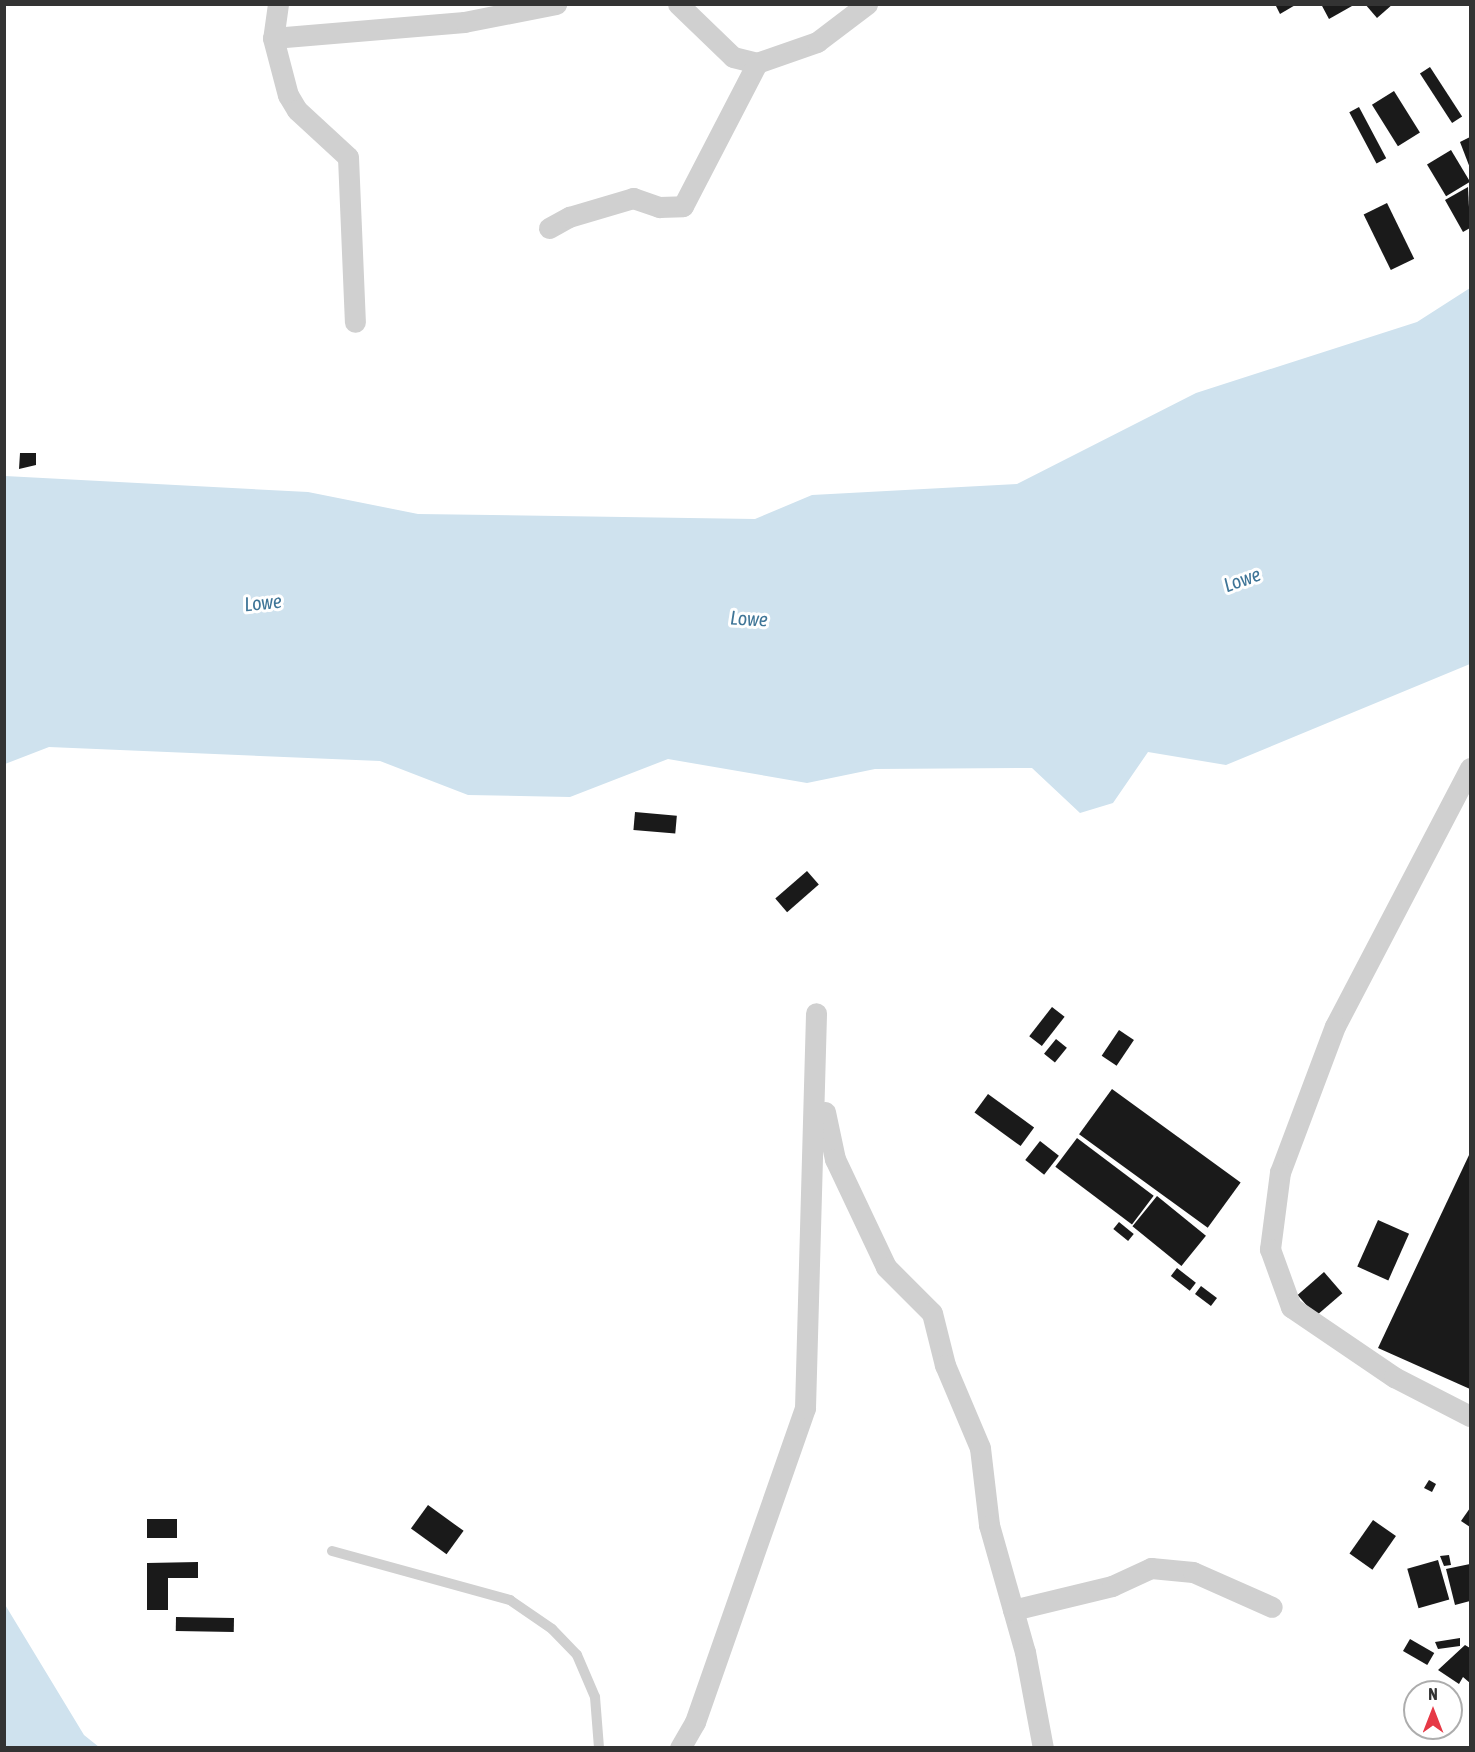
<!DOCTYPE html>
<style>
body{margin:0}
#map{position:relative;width:1475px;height:1752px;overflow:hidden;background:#fff;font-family:"Asap Condensed",sans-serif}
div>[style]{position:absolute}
.water>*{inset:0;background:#cfe2ee}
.building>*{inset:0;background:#1a1a1a;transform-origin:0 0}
.lane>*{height:10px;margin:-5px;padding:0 5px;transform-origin:5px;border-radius:5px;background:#d0d0d0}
.street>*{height:21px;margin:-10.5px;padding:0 10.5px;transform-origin:10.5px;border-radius:10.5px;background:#d0d0d0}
span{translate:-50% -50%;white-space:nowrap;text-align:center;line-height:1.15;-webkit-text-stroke:6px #fff;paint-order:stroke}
.water-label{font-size:20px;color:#3f7597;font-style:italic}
.frame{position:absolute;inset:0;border:6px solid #333;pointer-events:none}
.north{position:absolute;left:1403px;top:1680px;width:60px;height:60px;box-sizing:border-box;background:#fff;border:2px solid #adadad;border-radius:50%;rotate:0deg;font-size:16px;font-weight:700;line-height:24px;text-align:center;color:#333}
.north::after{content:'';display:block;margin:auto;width:21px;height:27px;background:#e63946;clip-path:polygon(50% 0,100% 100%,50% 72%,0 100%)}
</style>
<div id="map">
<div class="water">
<i style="clip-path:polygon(1470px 288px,1470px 664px,1226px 765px,1148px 752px,1113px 803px,1080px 813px,1032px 768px,875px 769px,807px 783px,668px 759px,570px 797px,468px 795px,380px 761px,49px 747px,5px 764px,5px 476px,308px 492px,418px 514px,755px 519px,812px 495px,1017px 484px,1196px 393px,1417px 322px)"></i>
<i style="clip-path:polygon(4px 1603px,84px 1735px,99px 1747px,5px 1747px)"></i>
</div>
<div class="building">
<i style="clip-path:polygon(1275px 4px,1297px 4px,1280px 14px)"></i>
<i style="clip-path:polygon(1321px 4px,1351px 4px,1352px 6px,1329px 19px)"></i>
<i style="clip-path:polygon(1365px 4px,1393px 4px,1377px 18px)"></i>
<i style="left:1430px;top:67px;width:59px;height:12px;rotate:57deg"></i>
<i style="left:1394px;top:91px;width:49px;height:26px;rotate:58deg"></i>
<i style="left:1359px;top:107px;width:58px;height:11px;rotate:62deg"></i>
<i style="clip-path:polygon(1470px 137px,1470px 168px,1460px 142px)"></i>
<i style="left:1451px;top:150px;width:37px;height:28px;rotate:59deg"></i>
<i style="clip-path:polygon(1468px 187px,1470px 228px,1463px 232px,1445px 200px)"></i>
<i style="left:1387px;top:203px;width:62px;height:26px;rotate:64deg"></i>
<i style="clip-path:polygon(20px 453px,36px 453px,36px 465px,19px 469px)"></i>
<i style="left:635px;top:812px;width:42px;height:18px;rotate:5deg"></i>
<i style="left:807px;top:871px;width:18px;height:42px;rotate:49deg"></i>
<i style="left:1052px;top:1007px;width:16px;height:37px;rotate:38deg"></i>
<i style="left:1119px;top:1030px;width:18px;height:31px;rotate:34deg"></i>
<i style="left:1056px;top:1039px;width:14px;height:19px;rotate:39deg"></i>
<i style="left:1112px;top:1089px;width:159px;height:56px;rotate:36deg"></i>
<i style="left:988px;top:1094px;width:57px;height:23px;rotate:36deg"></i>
<i style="left:1077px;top:1138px;width:96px;height:36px;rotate:37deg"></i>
<i style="left:1040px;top:1141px;width:24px;height:24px;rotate:38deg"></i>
<i style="clip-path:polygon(1470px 1153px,1470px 1389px,1378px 1348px)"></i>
<i style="left:1157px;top:1196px;width:63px;height:39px;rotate:39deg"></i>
<i style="left:1378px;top:1220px;width:34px;height:51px;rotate:24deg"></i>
<i style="left:1119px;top:1222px;width:19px;height:9px;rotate:39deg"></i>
<i style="left:1177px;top:1268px;width:24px;height:10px;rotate:38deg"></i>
<i style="left:1324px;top:1272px;width:28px;height:35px;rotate:49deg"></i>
<i style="left:1201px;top:1286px;width:20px;height:10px;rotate:37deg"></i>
<i style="clip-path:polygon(1429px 1480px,1436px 1484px,1432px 1492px,1424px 1488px)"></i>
<i style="left:428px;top:1505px;width:44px;height:29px;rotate:36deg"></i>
<i style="clip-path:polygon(1470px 1508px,1470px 1527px,1461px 1521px)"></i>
<i style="left:147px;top:1519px;width:30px;height:19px"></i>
<i style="left:1373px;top:1520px;width:28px;height:41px;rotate:35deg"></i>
<i style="clip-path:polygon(1449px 1555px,1451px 1565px,1444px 1566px,1440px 1556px)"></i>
<i style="left:1438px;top:1560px;width:41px;height:32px;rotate:74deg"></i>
<i style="clip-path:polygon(198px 1562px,198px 1578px,168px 1578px,168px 1610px,147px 1610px,147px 1563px)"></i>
<i style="clip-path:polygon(1470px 1564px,1470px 1601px,1455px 1605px,1446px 1569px)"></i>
<i style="left:176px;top:1617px;width:58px;height:14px;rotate:1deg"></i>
<i style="clip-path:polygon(1460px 1638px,1460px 1646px,1438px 1649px,1435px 1642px)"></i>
<i style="left:1410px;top:1639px;width:28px;height:14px;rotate:30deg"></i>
<i style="clip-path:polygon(1465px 1645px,1470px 1648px,1470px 1683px,1463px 1677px,1459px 1684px,1438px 1670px)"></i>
</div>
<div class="lane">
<i style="left:332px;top:1551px;width:185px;rotate:15.4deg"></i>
<i style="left:510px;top:1600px;width:51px;rotate:34.6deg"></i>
<i style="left:552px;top:1629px;width:36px;rotate:46deg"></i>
<i style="left:577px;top:1655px;width:46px;rotate:66.8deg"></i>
<i style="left:595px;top:1697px;width:51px;rotate:85.5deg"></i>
</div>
<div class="street">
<i style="left:278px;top:4px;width:34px;rotate:98deg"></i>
<i style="left:273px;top:38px;width:59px;rotate:75.3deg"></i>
<i style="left:288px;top:95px;width:17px;rotate:59deg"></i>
<i style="left:297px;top:110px;width:69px;rotate:42.7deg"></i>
<i style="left:348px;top:157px;width:165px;rotate:87.6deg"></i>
<i style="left:678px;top:4px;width:76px;rotate:43.9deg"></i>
<i style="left:733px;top:57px;width:25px;rotate:14deg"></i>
<i style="left:757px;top:63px;width:64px;rotate:-19.3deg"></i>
<i style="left:817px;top:42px;width:63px;rotate:-37.2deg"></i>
<i style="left:273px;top:38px;width:192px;rotate:-4.8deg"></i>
<i style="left:464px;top:22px;width:94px;rotate:-11.1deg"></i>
<i style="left:549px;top:228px;width:23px;rotate:-29deg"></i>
<i style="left:569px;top:217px;width:67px;rotate:-16.5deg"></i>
<i style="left:633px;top:198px;width:28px;rotate:19deg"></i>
<i style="left:659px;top:207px;width:24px;rotate:-2deg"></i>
<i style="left:683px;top:206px;width:161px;rotate:-62.6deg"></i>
<i style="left:1470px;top:768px;width:291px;rotate:117.6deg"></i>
<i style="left:1335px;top:1026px;width:156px;rotate:110.6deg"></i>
<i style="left:1280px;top:1172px;width:78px;rotate:97.4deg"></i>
<i style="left:1270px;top:1249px;width:62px;rotate:70.1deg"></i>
<i style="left:1291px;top:1307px;width:125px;rotate:34.2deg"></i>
<i style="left:1394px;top:1377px;width:85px;rotate:27.2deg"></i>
<i style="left:825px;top:1112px;width:48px;rotate:78deg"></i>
<i style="left:835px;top:1159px;width:119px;rotate:64.7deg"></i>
<i style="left:886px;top:1267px;width:65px;rotate:45deg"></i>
<i style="left:932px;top:1313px;width:54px;rotate:76deg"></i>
<i style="left:945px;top:1365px;width:90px;rotate:67.1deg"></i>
<i style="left:980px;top:1448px;width:78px;rotate:83.3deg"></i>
<i style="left:989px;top:1525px;width:132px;rotate:74.2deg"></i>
<i style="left:1025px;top:1652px;width:98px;rotate:79.4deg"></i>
<i style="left:1013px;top:1610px;width:102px;rotate:-13.6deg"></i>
<i style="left:1112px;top:1586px;width:43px;rotate:-24.8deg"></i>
<i style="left:1151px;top:1568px;width:42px;rotate:5.4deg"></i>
<i style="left:1193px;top:1572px;width:86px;rotate:23.9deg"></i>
<i style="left:680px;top:1748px;width:30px;rotate:-60deg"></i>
<i style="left:695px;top:1722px;width:333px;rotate:-70.7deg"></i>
<i style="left:805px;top:1408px;width:395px;rotate:-88.4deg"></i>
</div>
<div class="water-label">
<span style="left:1242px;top:579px;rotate:-20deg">Lowe</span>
<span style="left:263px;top:602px;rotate:-6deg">Lowe</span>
<span style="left:749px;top:618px;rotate:3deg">Lowe</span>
</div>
<div class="frame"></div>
<div class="north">N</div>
</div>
